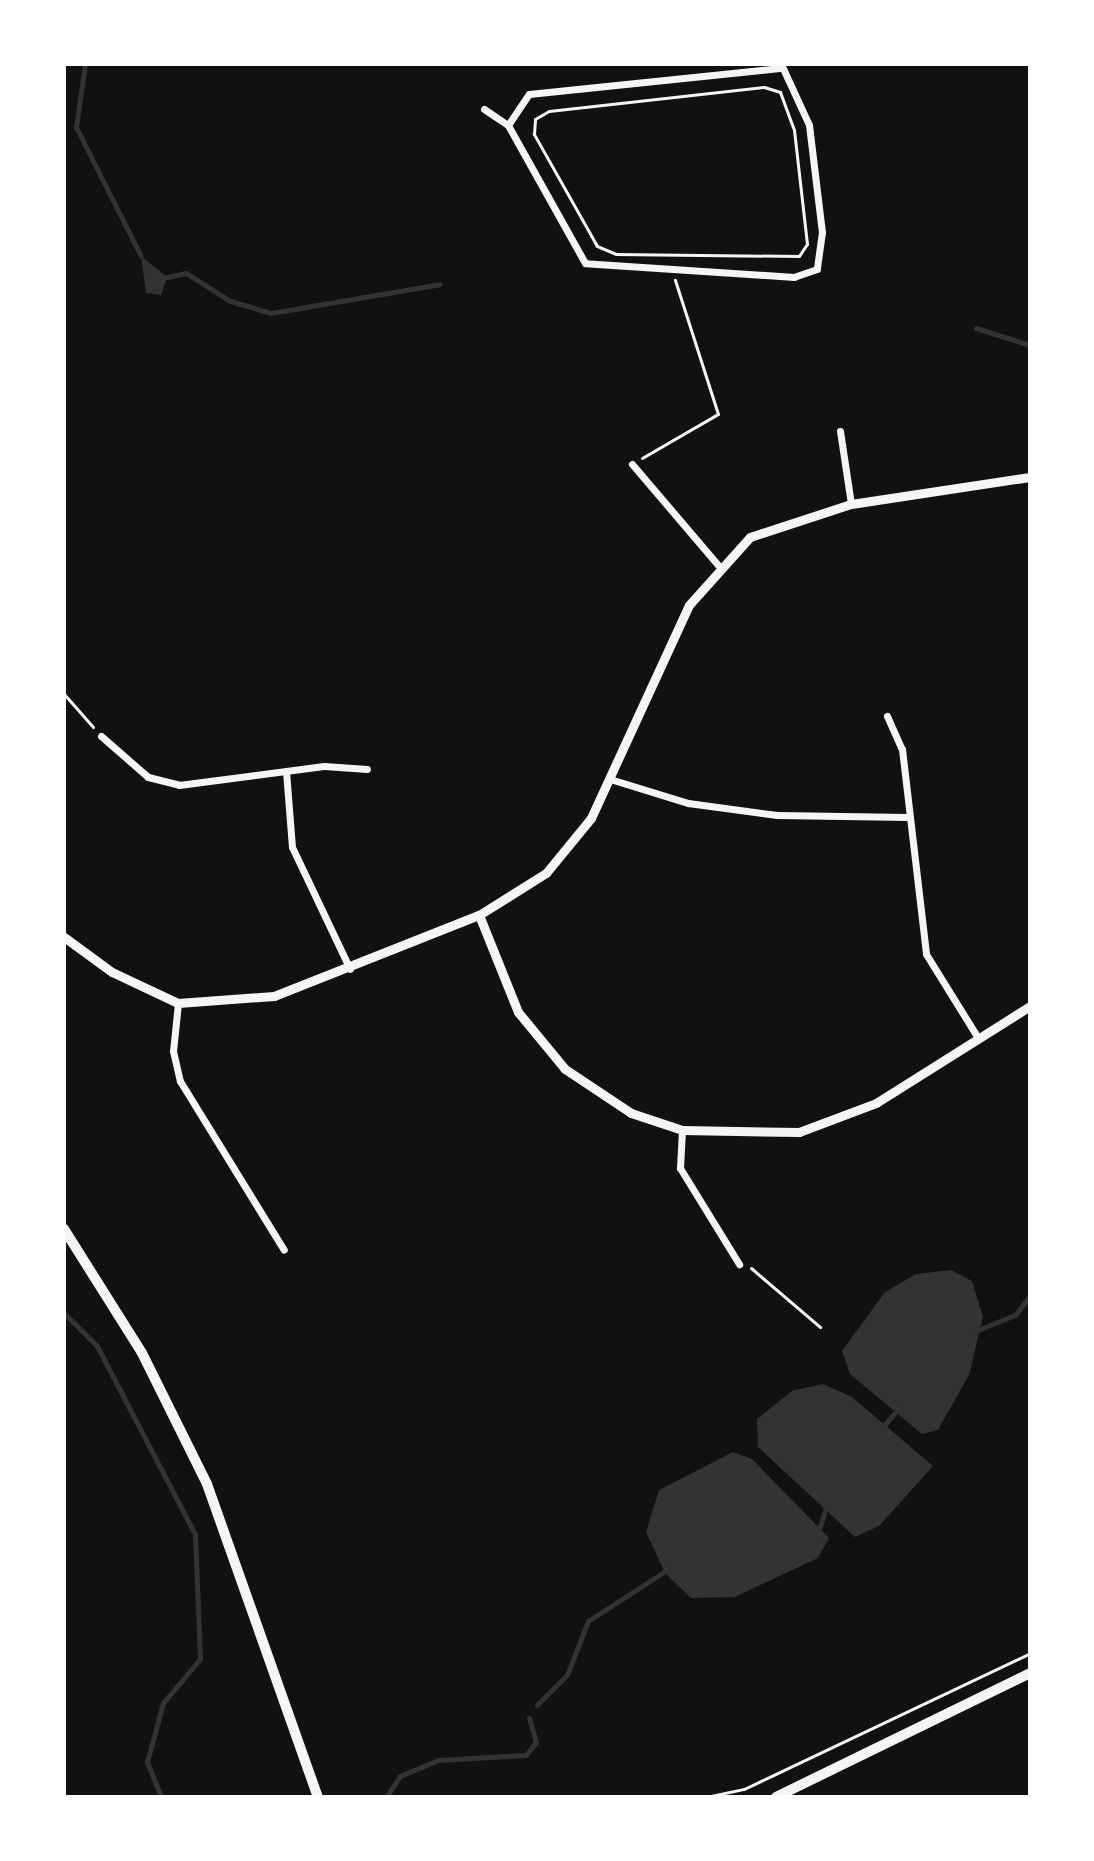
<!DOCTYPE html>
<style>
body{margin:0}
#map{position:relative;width:1094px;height:1861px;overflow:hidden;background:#111;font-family:"Exo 2",sans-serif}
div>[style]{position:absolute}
.water>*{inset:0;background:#333}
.stream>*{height:5px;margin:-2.5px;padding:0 2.5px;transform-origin:2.5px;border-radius:2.5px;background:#333}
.path>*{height:3px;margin:-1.5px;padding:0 1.5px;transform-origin:1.5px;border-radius:1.5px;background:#f5f5f5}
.minor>*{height:7px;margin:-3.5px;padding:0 3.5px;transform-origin:3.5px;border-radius:3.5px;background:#f5f5f5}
.tertiary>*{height:9px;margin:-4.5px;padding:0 4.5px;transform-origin:4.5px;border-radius:4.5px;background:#f5f5f5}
.secondary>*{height:10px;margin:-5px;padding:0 5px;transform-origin:5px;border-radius:5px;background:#f5f5f5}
span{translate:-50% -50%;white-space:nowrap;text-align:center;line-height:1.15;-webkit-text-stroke:6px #fff;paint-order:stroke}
.frame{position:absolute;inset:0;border:66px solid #fff;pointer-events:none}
</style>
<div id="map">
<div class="water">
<i style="clip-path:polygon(141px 256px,167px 277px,161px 295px,146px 293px)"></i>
<i style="clip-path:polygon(951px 1270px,972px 1281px,983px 1317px,969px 1375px,938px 1430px,922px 1434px,850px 1374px,842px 1351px,885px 1292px,916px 1274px)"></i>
<i style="clip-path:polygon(823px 1384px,852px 1397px,933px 1466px,879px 1526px,855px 1537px,758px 1447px,757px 1419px,792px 1391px)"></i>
<i style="clip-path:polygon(733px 1452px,752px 1459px,829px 1538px,818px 1558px,735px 1597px,691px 1598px,665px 1573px,646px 1532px,659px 1490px)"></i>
</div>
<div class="stream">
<i style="left:85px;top:64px;width:64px;rotate:98.1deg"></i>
<i style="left:76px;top:127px;width:144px;rotate:63.3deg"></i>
<i style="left:167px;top:277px;width:19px;rotate:-12deg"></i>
<i style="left:186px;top:273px;width:52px;rotate:32.5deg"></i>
<i style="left:230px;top:301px;width:43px;rotate:16.3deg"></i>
<i style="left:271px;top:313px;width:171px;rotate:-9.7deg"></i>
<i style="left:976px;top:328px;width:57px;rotate:17.5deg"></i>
<i style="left:64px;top:1313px;width:47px;rotate:45deg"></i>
<i style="left:97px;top:1346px;width:212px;rotate:62.5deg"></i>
<i style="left:195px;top:1534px;width:125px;rotate:87.7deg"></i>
<i style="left:200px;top:1659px;width:57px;rotate:130.1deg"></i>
<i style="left:163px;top:1703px;width:61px;rotate:105.2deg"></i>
<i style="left:147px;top:1762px;width:38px;rotate:68deg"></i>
<i style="left:975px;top:1331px;width:43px;rotate:-21.8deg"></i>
<i style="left:1015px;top:1315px;width:24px;rotate:-52deg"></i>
<i style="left:882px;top:1428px;width:26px;rotate:-50deg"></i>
<i style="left:818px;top:1534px;width:29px;rotate:-74deg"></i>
<i style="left:537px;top:1705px;width:42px;rotate:-45deg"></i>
<i style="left:567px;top:1675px;width:58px;rotate:-68.7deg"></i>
<i style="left:588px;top:1621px;width:98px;rotate:-32.9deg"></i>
<i style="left:386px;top:1797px;width:25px;rotate:-56deg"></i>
<i style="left:400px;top:1776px;width:41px;rotate:-22.8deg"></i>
<i style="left:438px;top:1760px;width:88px;rotate:-3.3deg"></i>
<i style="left:526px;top:1755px;width:16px;rotate:-52deg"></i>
<i style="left:536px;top:1742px;width:25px;rotate:-106deg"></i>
</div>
<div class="path">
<i style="left:764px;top:87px;width:17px;rotate:17deg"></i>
<i style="left:780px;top:92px;width:40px;rotate:69.8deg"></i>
<i style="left:794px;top:130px;width:115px;rotate:83.5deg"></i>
<i style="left:807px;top:244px;width:14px;rotate:124deg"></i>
<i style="left:799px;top:256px;width:183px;rotate:-179.4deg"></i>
<i style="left:616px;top:254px;width:21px;rotate:-157deg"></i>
<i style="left:597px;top:246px;width:129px;rotate:-119.4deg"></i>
<i style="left:534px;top:134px;width:15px;rotate:-86deg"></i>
<i style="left:535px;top:119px;width:16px;rotate:-30deg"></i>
<i style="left:549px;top:111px;width:216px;rotate:-6.4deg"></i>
<i style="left:642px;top:458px;width:88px;rotate:-30.1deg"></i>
<i style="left:718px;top:414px;width:141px;rotate:-107.8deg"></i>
<i style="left:64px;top:694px;width:44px;rotate:48.7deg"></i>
<i style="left:751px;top:1268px;width:91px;rotate:40.5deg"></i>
<i style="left:706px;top:1797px;width:39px;rotate:-12deg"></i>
<i style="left:744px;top:1789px;width:317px;rotate:-25.4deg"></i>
</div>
<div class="minor">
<i style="left:781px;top:64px;width:67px;rotate:65.3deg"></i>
<i style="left:809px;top:125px;width:108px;rotate:83.1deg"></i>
<i style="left:822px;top:232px;width:37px;rotate:98deg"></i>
<i style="left:817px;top:269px;width:24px;rotate:161deg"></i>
<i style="left:794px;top:277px;width:209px;rotate:-176.2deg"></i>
<i style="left:585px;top:263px;width:158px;rotate:-119.2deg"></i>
<i style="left:508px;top:125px;width:37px;rotate:-56deg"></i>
<i style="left:529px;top:94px;width:254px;rotate:-5.9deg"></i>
<i style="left:484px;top:109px;width:29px;rotate:34deg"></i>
<i style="left:840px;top:431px;width:74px;rotate:81.4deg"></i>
<i style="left:632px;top:464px;width:133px;rotate:49.6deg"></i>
<i style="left:887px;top:716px;width:36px;rotate:66deg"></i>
<i style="left:902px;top:749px;width:206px;rotate:83.3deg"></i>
<i style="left:926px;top:954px;width:99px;rotate:58.2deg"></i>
<i style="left:101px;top:736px;width:62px;rotate:41.1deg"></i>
<i style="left:148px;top:777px;width:32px;rotate:14deg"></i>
<i style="left:179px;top:785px;width:146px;rotate:-7.5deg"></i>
<i style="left:324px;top:766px;width:43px;rotate:4deg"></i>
<i style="left:286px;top:771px;width:76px;rotate:85.5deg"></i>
<i style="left:292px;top:847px;width:135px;rotate:64.6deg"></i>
<i style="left:610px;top:779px;width:82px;rotate:17.1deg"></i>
<i style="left:688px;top:803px;width:90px;rotate:7.7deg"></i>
<i style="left:777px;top:815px;width:130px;rotate:0.9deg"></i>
<i style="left:178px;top:1003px;width:48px;rotate:95.9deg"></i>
<i style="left:173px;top:1051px;width:31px;rotate:77deg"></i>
<i style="left:180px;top:1081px;width:198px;rotate:58.4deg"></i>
<i style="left:682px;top:1130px;width:38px;rotate:93deg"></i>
<i style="left:680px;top:1168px;width:113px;rotate:58.4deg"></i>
</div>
<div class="tertiary">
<i style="left:479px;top:915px;width:105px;rotate:68.1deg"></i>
<i style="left:518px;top:1012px;width:74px;rotate:50.5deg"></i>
<i style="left:565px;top:1069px;width:79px;rotate:33.7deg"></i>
<i style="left:631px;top:1113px;width:54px;rotate:18.4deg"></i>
<i style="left:682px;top:1130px;width:117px;rotate:1deg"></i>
<i style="left:799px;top:1132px;width:82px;rotate:-20.6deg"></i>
<i style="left:876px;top:1103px;width:182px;rotate:-32.2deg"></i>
<i style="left:64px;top:937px;width:59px;rotate:36.1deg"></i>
<i style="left:112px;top:972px;width:73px;rotate:25.2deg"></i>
<i style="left:178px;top:1003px;width:96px;rotate:-4.2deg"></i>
<i style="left:274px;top:996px;width:220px;rotate:-21.6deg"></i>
<i style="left:479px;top:915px;width:79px;rotate:-32.1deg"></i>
<i style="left:546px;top:873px;width:71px;rotate:-50.7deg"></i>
<i style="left:591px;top:818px;width:234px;rotate:-65.3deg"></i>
<i style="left:689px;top:605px;width:91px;rotate:-48.1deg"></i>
<i style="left:750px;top:537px;width:106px;rotate:-18.1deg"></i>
<i style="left:851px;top:504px;width:181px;rotate:-8.6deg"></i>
</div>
<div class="secondary">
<i style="left:64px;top:1229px;width:146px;rotate:57.8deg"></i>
<i style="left:142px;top:1353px;width:146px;rotate:63.6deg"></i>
<i style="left:207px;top:1484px;width:332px;rotate:70.5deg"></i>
<i style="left:776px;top:1797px;width:283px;rotate:-26deg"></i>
</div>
<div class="frame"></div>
</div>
